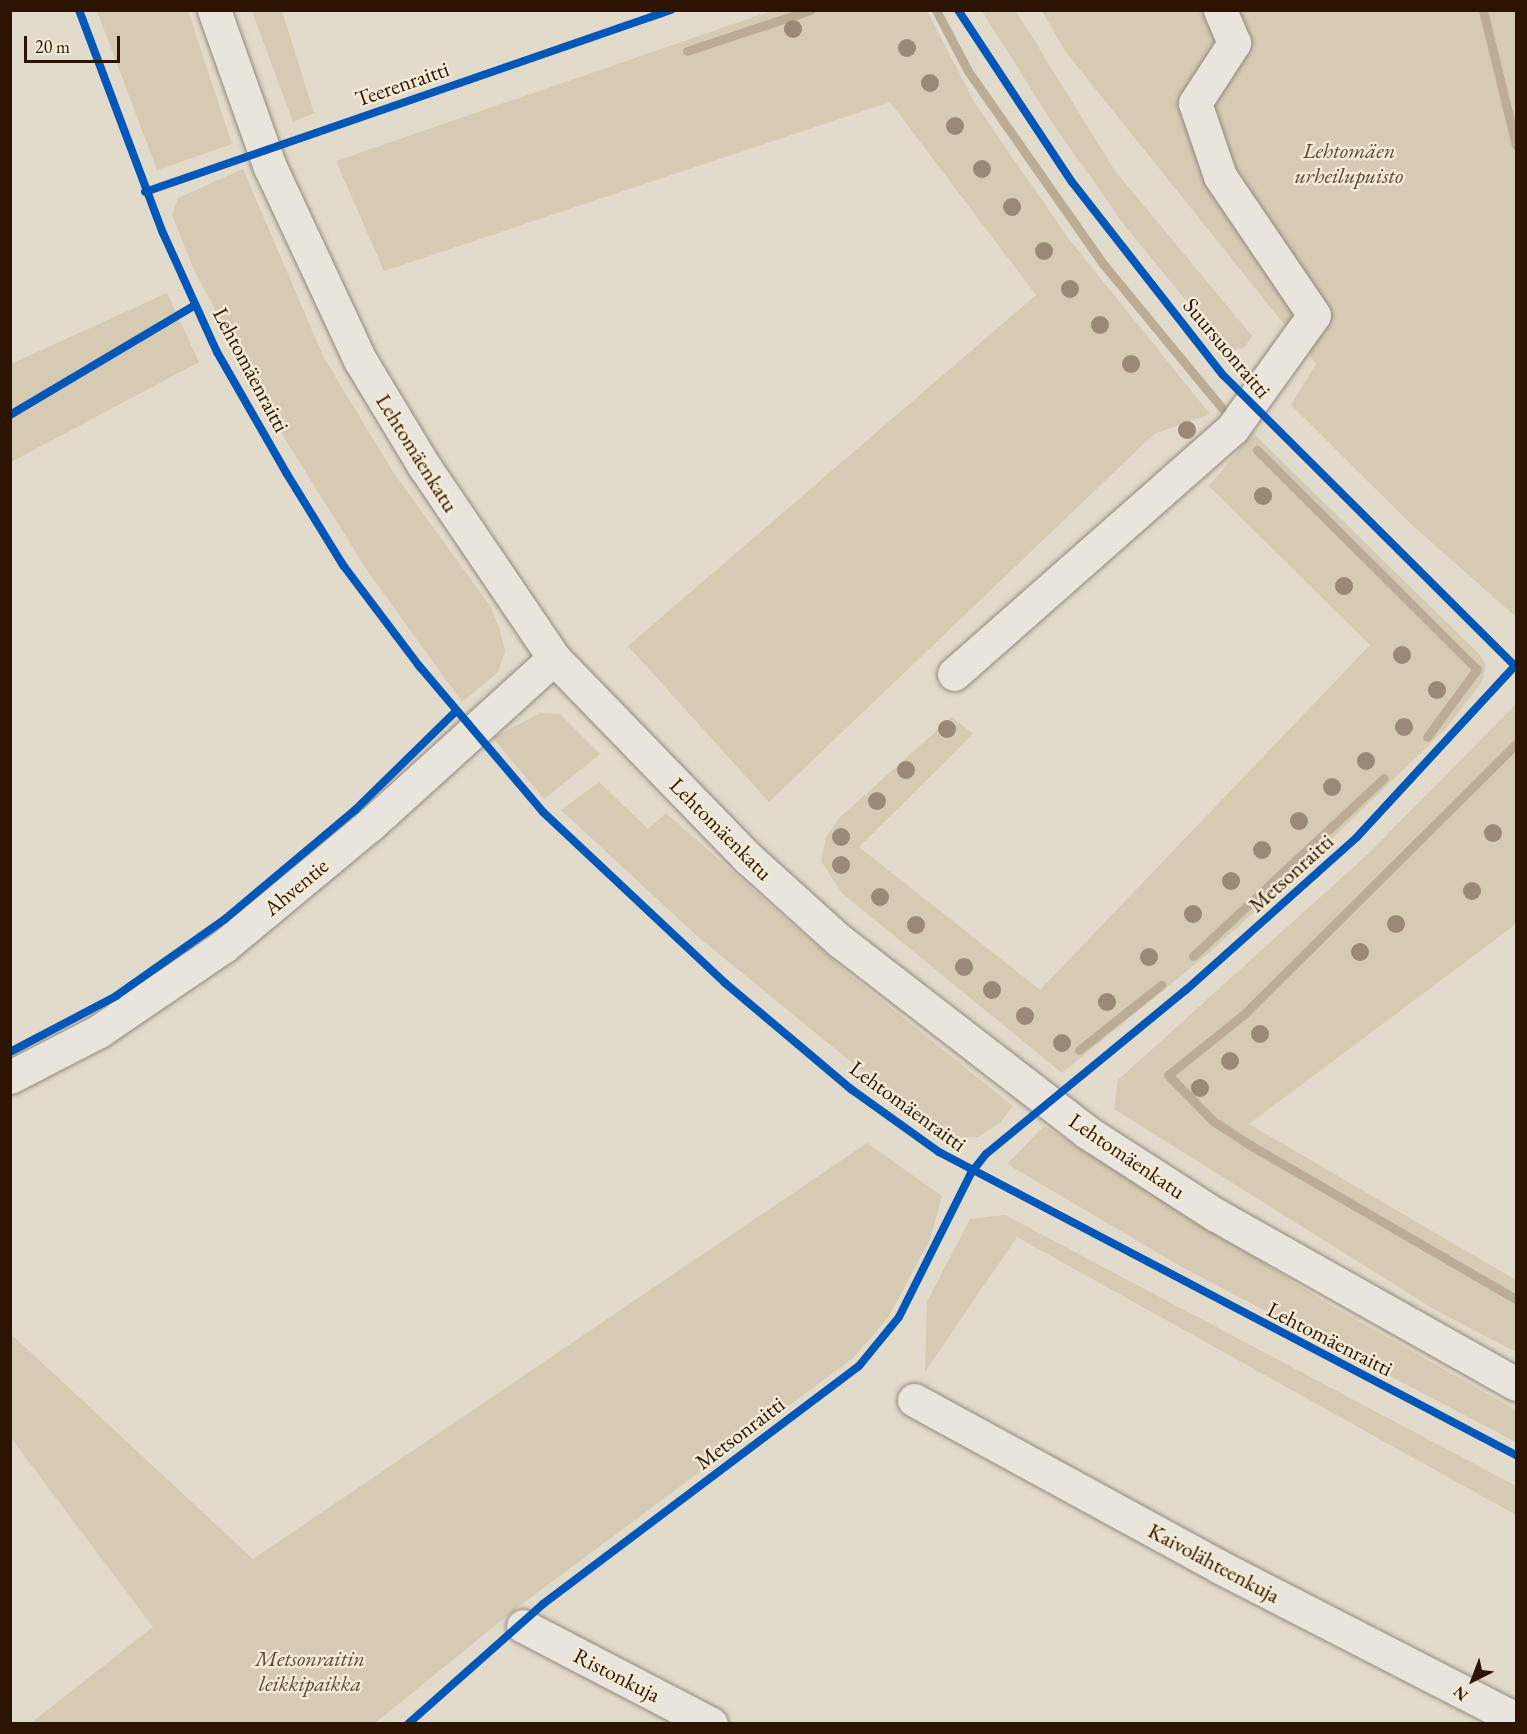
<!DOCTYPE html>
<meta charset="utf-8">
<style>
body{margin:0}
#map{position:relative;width:1527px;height:1734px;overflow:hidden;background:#e2daca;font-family:"EB Garamond",serif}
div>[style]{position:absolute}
.green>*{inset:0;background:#d6cab3}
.stream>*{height:9px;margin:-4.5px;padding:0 4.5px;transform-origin:4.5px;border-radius:4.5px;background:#bcac96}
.roads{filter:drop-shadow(0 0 2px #91897e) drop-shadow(0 0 2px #91897e)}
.minor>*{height:33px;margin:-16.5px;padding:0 16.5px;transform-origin:16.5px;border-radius:16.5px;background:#e9e4dc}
.cycleway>*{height:8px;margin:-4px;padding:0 4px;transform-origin:4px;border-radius:4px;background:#0057b8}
.trees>*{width:18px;height:18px;margin:-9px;border-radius:50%;background:#998976}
span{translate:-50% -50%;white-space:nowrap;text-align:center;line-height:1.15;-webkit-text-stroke:5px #f3ead6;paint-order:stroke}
.street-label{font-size:22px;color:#2d1402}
.park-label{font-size:22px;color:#5d4631;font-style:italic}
.frame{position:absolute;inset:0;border:12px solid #2d1402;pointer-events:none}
.north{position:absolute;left:1443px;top:1650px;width:60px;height:60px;-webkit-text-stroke:4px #f3ead6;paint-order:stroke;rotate:222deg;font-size:16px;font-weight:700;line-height:24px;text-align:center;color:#2d1402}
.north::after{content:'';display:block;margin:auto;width:21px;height:27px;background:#2d1402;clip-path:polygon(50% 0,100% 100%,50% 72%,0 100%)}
.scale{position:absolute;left:24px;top:36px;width:96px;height:27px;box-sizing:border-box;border:3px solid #2d1402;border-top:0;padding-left:8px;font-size:18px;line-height:21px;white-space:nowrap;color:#2d1402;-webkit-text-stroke:4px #f3ead6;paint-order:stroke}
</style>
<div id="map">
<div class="green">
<i style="clip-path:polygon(97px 11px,188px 11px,232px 144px,157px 170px)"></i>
<i style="clip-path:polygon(252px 11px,282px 11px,314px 113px,293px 122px)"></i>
<i style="clip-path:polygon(771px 11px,927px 11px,975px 103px,1068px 238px,1210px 414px,1154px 434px,769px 802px,628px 646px,1036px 295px,890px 102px,384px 271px,336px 161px)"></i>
<i style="clip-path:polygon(982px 11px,1016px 11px,1115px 171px,1252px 336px,1244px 348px,1228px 351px,1128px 230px,1053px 124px)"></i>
<i style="clip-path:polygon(1042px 11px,1516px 11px,1516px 617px,1411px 524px,1291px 405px,1316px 364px,1065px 51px)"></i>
<i style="clip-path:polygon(243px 169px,324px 358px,393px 472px,490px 606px,500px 630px,505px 651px,498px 672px,462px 702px,369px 573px,288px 444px,194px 270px,172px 215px,178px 198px)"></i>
<i style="clip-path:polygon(167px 293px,199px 362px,11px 462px,11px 364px)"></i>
<i style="clip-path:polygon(1253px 433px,1481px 656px,1486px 664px,1482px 682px,1446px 728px,1298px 872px,1210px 952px,1062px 1073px,842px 893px,821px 861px,826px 838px,840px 817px,952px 717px,973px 734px,859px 847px,1040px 990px,1370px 645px,1209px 486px)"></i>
<i style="clip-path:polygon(1516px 704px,1516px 924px,1249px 1124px,1516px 1280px,1516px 1352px,1437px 1311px,1114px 1109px,1118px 1080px,1369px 853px)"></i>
<i style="clip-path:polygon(540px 713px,560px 714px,600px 754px,544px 799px,493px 738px)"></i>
<i style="clip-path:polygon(599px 782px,648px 829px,666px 813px,844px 970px,1013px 1106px,1000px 1123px,978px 1137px,944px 1138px,696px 935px,561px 810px)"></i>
<i style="clip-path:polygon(1044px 1126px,1332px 1306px,1516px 1410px,1516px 1442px,1180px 1266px,1007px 1164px)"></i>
<i style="clip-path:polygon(867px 1143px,942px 1196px,930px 1239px,888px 1318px,853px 1358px,518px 1607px,375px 1723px,31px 1723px,153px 1627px,11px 1438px,11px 1334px,253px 1559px)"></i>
<i style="clip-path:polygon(1005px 1215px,1516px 1486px,1516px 1515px,1017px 1237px,925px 1372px,927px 1302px,970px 1219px)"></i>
</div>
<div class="stream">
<i style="left:936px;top:10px;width:69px;rotate:62.3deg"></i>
<i style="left:968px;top:71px;width:237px;rotate:55deg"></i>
<i style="left:1104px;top:265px;width:185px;rotate:50.5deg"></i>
<i style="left:1483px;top:10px;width:139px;rotate:76.3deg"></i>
<i style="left:687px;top:51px;width:130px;rotate:-18.4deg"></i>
<i style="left:1257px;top:450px;width:310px;rotate:44.9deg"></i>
<i style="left:1477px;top:669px;width:84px;rotate:126.3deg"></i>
<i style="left:1516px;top:744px;width:385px;rotate:135.2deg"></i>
<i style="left:1243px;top:1015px;width:96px;rotate:141.3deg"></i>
<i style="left:1168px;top:1075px;width:64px;rotate:45.6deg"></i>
<i style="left:1213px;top:1121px;width:44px;rotate:33deg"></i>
<i style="left:1250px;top:1145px;width:307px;rotate:30.1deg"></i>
<i style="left:1193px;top:956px;width:261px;rotate:-43deg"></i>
<i style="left:1079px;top:1050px;width:105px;rotate:-38.4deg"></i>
</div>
<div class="roads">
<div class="minor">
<i style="left:214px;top:10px;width:167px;rotate:70.4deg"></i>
<i style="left:270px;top:167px;width:213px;rotate:65deg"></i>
<i style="left:360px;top:360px;width:124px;rotate:58.9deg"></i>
<i style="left:424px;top:466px;width:232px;rotate:55.9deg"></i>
<i style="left:554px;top:658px;width:279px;rotate:45.9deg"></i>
<i style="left:748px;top:858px;width:124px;rotate:42.1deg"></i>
<i style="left:840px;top:941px;width:312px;rotate:37.7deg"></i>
<i style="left:1087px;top:1132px;width:153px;rotate:32.8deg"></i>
<i style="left:1216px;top:1215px;width:344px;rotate:29.4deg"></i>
<i style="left:954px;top:674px;width:371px;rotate:-41.4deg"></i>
<i style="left:1232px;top:429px;width:140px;rotate:-54.3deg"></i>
<i style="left:1314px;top:315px;width:168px;rotate:-124.1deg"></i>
<i style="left:1220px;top:176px;width:77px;rotate:-108.9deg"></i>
<i style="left:1195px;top:103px;width:72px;rotate:-57deg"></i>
<i style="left:1234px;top:43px;width:36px;rotate:-113deg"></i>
<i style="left:10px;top:1077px;width:100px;rotate:-27.3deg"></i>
<i style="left:99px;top:1031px;width:151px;rotate:-34.2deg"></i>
<i style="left:224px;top:946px;width:190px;rotate:-39.7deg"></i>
<i style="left:370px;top:825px;width:248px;rotate:-42.2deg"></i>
<i style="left:914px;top:1400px;width:349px;rotate:28.6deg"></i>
<i style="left:1220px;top:1567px;width:333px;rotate:27.2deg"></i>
<i style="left:523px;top:1626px;width:212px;rotate:27.5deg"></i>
</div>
</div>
<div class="cycleway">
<i style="left:79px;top:10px;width:238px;rotate:69.4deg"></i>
<i style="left:163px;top:233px;width:131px;rotate:65.6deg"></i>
<i style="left:217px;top:352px;width:141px;rotate:60.2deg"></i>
<i style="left:287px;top:474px;width:107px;rotate:58.4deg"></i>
<i style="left:343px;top:565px;width:128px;rotate:53deg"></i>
<i style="left:420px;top:667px;width:190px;rotate:49.7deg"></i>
<i style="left:543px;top:812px;width:250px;rotate:43.2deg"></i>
<i style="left:725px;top:983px;width:165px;rotate:40.1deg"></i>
<i style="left:851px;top:1089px;width:108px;rotate:35.6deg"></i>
<i style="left:939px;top:1152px;width:652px;rotate:27.71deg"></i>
<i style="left:958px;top:10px;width:206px;rotate:56.5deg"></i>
<i style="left:1072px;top:182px;width:245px;rotate:52deg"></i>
<i style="left:1223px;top:375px;width:414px;rotate:44.9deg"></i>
<i style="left:145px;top:192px;width:557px;rotate:-19.09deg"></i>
<i style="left:10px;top:415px;width:215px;rotate:-30.7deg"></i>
<i style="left:10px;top:1052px;width:120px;rotate:-27.8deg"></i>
<i style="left:116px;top:996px;width:133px;rotate:-35.2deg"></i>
<i style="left:225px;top:919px;width:170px;rotate:-40deg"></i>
<i style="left:355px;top:810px;width:141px;rotate:-44.4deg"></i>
<i style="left:408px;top:1724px;width:181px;rotate:-41.6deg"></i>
<i style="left:543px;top:1604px;width:396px;rotate:-37deg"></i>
<i style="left:859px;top:1366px;width:63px;rotate:-50.8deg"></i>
<i style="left:899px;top:1317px;width:161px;rotate:-63.4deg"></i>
<i style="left:971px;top:1173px;width:24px;rotate:-52deg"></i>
<i style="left:986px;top:1154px;width:259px;rotate:-39.4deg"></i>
<i style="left:1186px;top:990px;width:229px;rotate:-41.8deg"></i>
<i style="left:1357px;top:837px;width:233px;rotate:-47.3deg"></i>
</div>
<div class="trees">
<i style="left:793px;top:29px"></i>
<i style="left:907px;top:48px"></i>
<i style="left:930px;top:83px"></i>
<i style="left:955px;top:126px"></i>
<i style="left:982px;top:169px"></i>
<i style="left:1012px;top:207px"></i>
<i style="left:1044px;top:251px"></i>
<i style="left:1070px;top:289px"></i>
<i style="left:1100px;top:325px"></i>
<i style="left:1131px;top:364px"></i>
<i style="left:1187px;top:430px"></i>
<i style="left:1263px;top:496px"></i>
<i style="left:1344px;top:586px"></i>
<i style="left:1402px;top:655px"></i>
<i style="left:1437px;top:690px"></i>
<i style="left:1404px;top:727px"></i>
<i style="left:947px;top:729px"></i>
<i style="left:1366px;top:761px"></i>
<i style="left:906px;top:770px"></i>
<i style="left:1332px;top:787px"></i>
<i style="left:877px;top:801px"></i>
<i style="left:1299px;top:821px"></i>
<i style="left:1493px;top:833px"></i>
<i style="left:841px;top:837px"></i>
<i style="left:1262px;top:850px"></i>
<i style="left:841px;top:865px"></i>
<i style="left:1231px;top:881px"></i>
<i style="left:1472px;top:891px"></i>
<i style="left:880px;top:897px"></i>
<i style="left:1193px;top:914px"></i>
<i style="left:1396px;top:924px"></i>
<i style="left:916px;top:925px"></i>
<i style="left:1360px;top:952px"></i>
<i style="left:1149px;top:957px"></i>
<i style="left:964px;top:967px"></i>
<i style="left:992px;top:990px"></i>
<i style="left:1107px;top:1002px"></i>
<i style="left:1025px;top:1016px"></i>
<i style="left:1260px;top:1034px"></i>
<i style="left:1062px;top:1043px"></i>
<i style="left:1230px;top:1061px"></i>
<i style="left:1200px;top:1088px"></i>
</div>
<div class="street-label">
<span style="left:402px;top:84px;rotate:-19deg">Teerenraitti</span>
<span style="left:1227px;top:348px;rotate:50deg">Suursuonraitti</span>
<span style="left:251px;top:370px;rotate:62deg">Lehtomäenraitti</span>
<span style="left:417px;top:453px;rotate:58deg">Lehtomäenkatu</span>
<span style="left:721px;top:829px;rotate:45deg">Lehtomäenkatu</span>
<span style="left:1291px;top:873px;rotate:-42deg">Metsonraitti</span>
<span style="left:296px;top:887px;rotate:-40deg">Ahventie</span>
<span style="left:908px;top:1106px;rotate:36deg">Lehtomäenraitti</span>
<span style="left:1127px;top:1156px;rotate:34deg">Lehtomäenkatu</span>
<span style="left:1330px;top:1339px;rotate:27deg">Lehtomäenraitti</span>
<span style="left:740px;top:1433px;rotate:-37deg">Metsonraitti</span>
<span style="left:1214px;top:1563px;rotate:28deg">Kaivolähteenkuja</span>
<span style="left:617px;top:1675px;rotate:27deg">Ristonkuja</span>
</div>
<div class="park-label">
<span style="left:1349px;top:163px">Lehtomäen<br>urheilupuisto</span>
<span style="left:310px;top:1671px">Metsonraitin<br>leikkipaikka</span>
</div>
<div class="frame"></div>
<div class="north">N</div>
<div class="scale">20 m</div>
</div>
